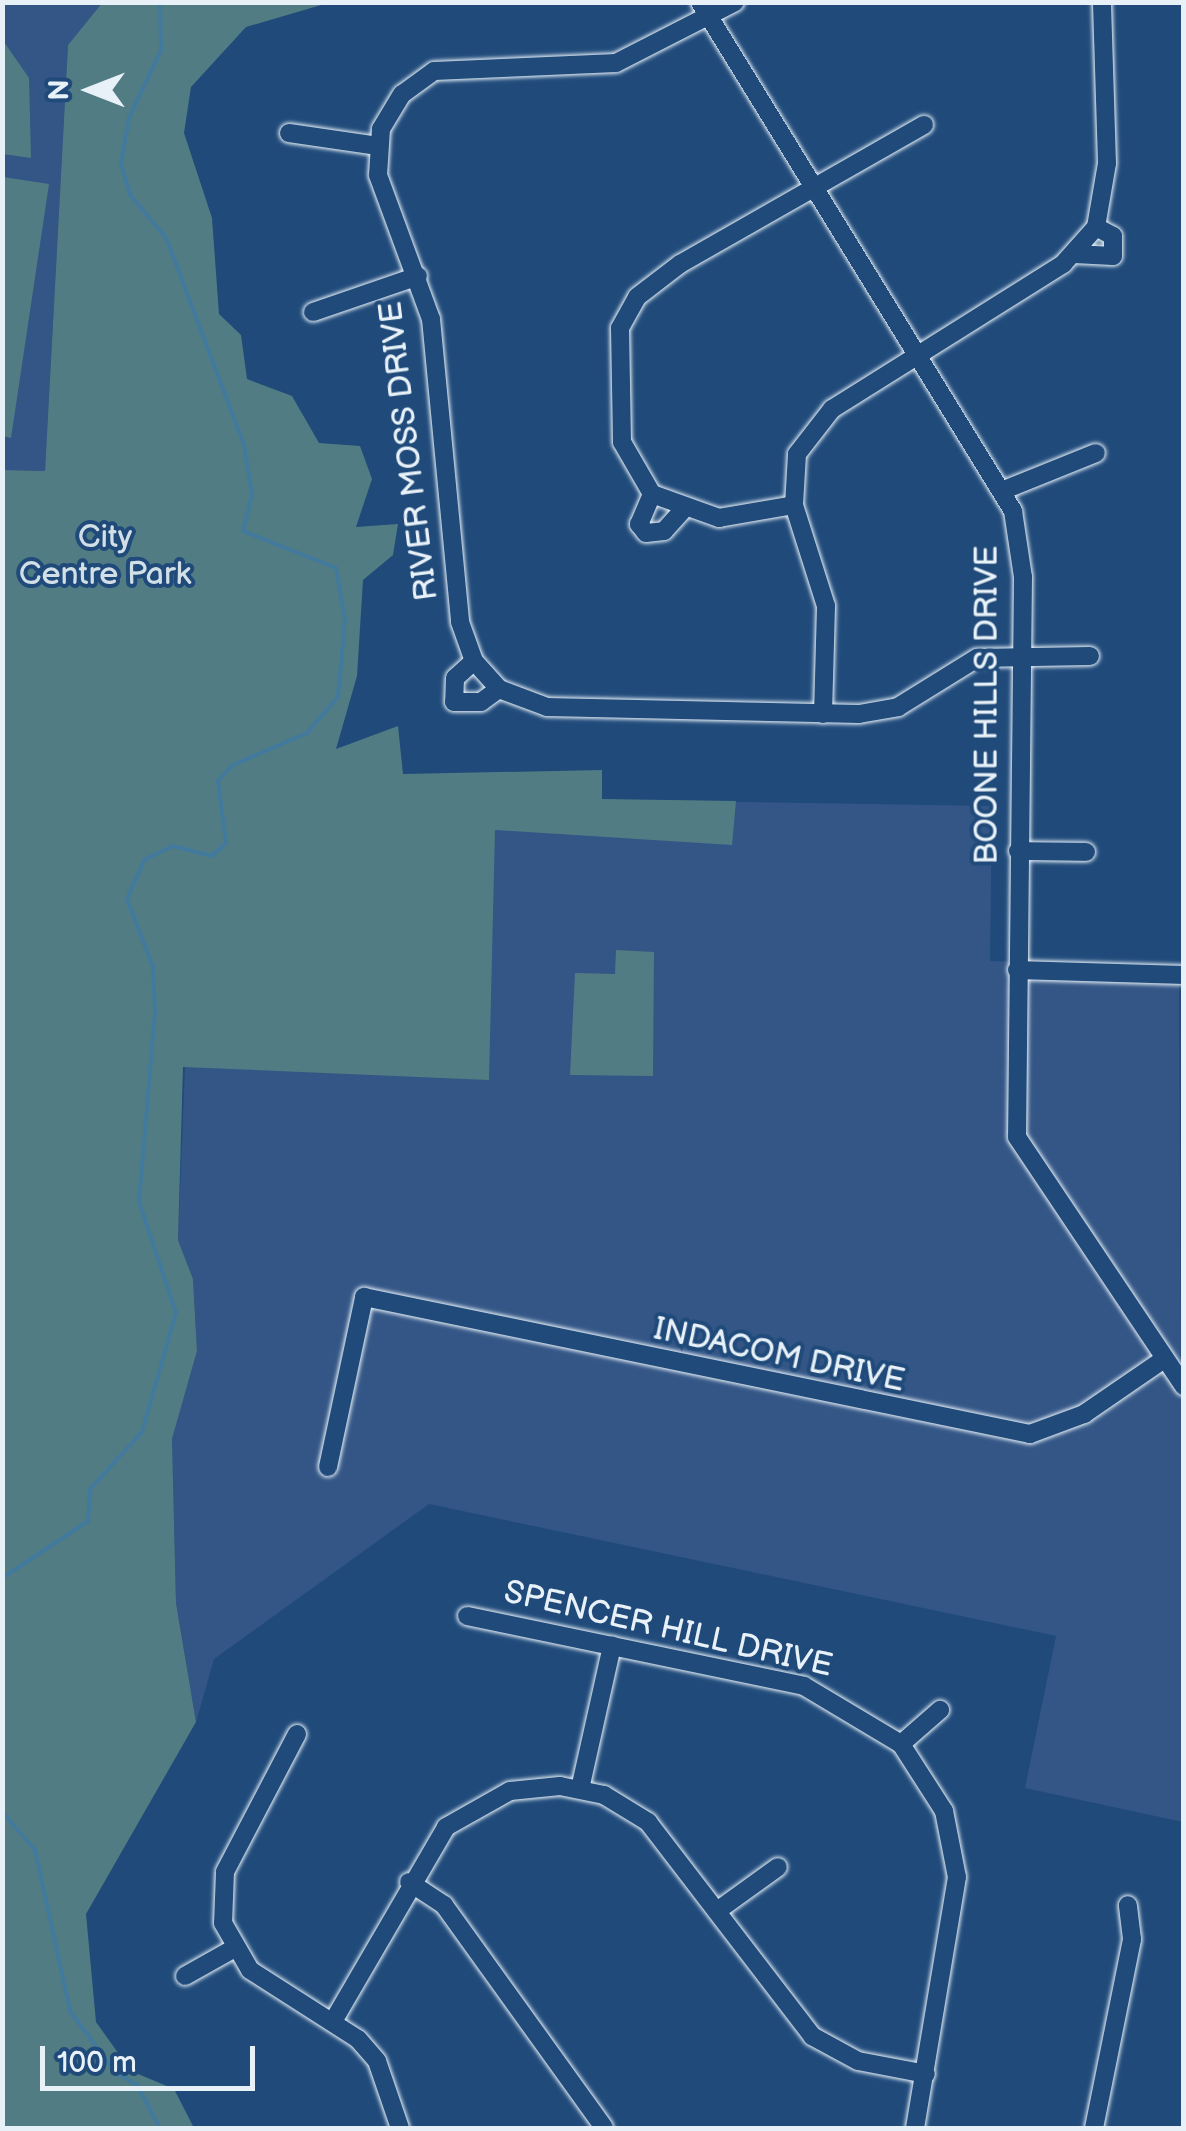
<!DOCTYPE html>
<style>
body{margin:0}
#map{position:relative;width:1186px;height:2131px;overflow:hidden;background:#1f4a7a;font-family:"Balsamiq Sans",sans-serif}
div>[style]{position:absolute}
.built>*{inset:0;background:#335686}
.green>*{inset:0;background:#527c83}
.stream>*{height:4px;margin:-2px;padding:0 2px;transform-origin:2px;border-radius:2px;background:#427a9e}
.roads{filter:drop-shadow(0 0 2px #e8f1f8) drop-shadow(0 0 2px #e8f1f8)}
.minor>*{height:18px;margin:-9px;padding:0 9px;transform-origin:9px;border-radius:9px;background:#1f4a7a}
span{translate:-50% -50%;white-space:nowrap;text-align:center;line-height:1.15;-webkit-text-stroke:8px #1f4a7a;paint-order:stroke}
.street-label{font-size:32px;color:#e8f1f8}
.park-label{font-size:32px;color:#d2dfe6}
.frame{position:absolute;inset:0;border:5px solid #e8f1f8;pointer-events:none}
.north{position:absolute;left:40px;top:40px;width:100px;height:100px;-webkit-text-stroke:8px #1f4a7a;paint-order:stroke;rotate:270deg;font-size:28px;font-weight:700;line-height:40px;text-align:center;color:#e8f1f8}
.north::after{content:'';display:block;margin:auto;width:35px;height:45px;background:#e8f1f8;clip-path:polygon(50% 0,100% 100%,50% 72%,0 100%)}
.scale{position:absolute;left:40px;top:2046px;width:215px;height:45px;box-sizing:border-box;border:5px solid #e8f1f8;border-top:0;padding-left:12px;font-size:30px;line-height:35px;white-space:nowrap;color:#e8f1f8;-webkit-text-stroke:8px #1f4a7a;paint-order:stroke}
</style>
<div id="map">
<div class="built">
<i style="clip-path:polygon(3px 3px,102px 3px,68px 45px,45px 471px,3px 470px)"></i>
<i style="clip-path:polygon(196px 793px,992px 806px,990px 961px,1179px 966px,1183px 1822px,1025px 1788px,1056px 1636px,429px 1504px,214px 1659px,196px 1722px,176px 1603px,172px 1439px,197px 1351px,193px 1279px,178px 1240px)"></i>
</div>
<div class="green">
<i style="clip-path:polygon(102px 3px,328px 3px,246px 27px,191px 87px,184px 133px,212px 218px,219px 314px,241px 335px,247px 379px,292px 396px,319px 443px,360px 446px,372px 479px,356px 527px,398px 524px,393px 555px,363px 580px,357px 676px,336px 749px,398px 726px,403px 774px,602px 770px,602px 799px,736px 801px,732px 845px,495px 830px,489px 1080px,183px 1067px,178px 1240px,193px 1279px,197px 1351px,172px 1439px,176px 1603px,196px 1722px,86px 1914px,96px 2022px,131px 2071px,174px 2089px,194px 2128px,3px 2128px,2px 470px,45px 471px,68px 45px)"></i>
<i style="clip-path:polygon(2px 39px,29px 78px,31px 158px,3px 154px)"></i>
<i style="clip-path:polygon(3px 177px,49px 184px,11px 438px,2px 436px)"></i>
<i style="clip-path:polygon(616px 950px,654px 952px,653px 1076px,570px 1075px,575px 973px,615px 974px)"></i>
</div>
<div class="stream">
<i style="left:2px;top:1578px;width:103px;rotate:-33.5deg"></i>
<i style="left:88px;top:1521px;width:32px;rotate:-86deg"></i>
<i style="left:90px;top:1489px;width:77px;rotate:-47.6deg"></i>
<i style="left:142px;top:1432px;width:124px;rotate:-74.1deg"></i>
<i style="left:176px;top:1313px;width:117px;rotate:-108.4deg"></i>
<i style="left:139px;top:1202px;width:192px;rotate:-85.2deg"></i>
<i style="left:155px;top:1011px;width:44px;rotate:-92.6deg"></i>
<i style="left:153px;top:967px;width:73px;rotate:-110.9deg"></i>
<i style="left:127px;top:899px;width:43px;rotate:-66.4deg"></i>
<i style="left:144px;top:860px;width:32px;rotate:-26deg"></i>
<i style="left:173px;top:846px;width:40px;rotate:14.4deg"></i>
<i style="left:212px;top:856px;width:19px;rotate:-43deg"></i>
<i style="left:226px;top:843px;width:63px;rotate:-97.4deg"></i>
<i style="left:218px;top:781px;width:22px;rotate:-47deg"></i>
<i style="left:233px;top:765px;width:81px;rotate:-23.4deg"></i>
<i style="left:307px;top:733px;width:48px;rotate:-49.3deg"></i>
<i style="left:338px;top:697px;width:78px;rotate:-84.9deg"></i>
<i style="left:345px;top:619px;width:52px;rotate:-100deg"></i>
<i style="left:336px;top:568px;width:100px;rotate:-158.3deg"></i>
<i style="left:243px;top:531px;width:38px;rotate:-76deg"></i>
<i style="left:252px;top:494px;width:50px;rotate:-99.3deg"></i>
<i style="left:244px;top:445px;width:221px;rotate:-110.6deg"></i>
<i style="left:166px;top:238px;width:56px;rotate:-129.9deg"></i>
<i style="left:130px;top:195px;width:33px;rotate:-106deg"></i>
<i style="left:121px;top:163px;width:46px;rotate:-79.9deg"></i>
<i style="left:129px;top:118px;width:75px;rotate:-64.8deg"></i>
<i style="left:161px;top:50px;width:48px;rotate:-91.2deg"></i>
<i style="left:2px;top:1812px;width:50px;rotate:49deg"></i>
<i style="left:35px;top:1850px;width:165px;rotate:77.7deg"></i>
<i style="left:70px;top:2011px;width:76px;rotate:53.6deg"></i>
<i style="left:115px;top:2072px;width:26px;rotate:31deg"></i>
<i style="left:137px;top:2085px;width:49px;rotate:61.9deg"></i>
</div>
<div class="roads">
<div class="minor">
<i style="left:700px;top:2px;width:598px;rotate:58.41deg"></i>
<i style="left:1013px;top:511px;width:67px;rotate:81.4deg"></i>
<i style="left:1023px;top:577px;width:560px;rotate:90.61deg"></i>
<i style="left:1017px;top:1137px;width:300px;rotate:56.2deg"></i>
<i style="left:735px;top:2px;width:134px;rotate:152.9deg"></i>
<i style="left:616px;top:63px;width:182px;rotate:177.5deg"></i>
<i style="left:434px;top:71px;width:39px;rotate:144deg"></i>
<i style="left:402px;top:94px;width:41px;rotate:121deg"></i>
<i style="left:381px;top:129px;width:46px;rotate:93.7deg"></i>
<i style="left:378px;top:175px;width:153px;rotate:69.8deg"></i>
<i style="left:431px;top:319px;width:304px;rotate:84.5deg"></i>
<i style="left:460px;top:622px;width:41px;rotate:70.3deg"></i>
<i style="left:474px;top:661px;width:38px;rotate:48deg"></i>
<i style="left:499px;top:689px;width:51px;rotate:20.6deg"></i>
<i style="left:547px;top:707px;width:312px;rotate:1.3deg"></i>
<i style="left:859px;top:714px;width:40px;rotate:-10deg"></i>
<i style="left:898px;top:707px;width:93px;rotate:-31.8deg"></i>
<i style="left:977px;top:658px;width:113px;rotate:-1deg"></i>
<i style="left:289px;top:133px;width:90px;rotate:8.3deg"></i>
<i style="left:1074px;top:254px;width:39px;rotate:3deg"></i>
<i style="left:1113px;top:256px;width:20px;rotate:-90deg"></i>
<i style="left:1113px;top:236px;width:19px;rotate:-152deg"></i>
<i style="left:313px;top:312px;width:111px;rotate:-18.9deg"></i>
<i style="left:1004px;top:490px;width:99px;rotate:-21.9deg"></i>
<i style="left:652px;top:494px;width:33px;rotate:113deg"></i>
<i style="left:639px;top:524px;width:11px;rotate:52deg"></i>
<i style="left:646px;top:533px;width:18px;rotate:-6deg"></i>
<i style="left:664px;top:531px;width:28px;rotate:-48deg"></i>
<i style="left:794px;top:505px;width:76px;rotate:170.2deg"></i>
<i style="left:719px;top:518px;width:71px;rotate:-160.3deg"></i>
<i style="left:652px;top:494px;width:60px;rotate:-120deg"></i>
<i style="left:622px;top:442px;width:114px;rotate:-91deg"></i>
<i style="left:620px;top:328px;width:35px;rotate:-61deg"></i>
<i style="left:637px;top:297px;width:54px;rotate:-37.5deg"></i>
<i style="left:680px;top:264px;width:281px;rotate:-29.7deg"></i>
<i style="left:474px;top:661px;width:25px;rotate:138deg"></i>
<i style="left:455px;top:678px;width:24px;rotate:92deg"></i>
<i style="left:454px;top:702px;width:27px"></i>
<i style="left:481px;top:702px;width:22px;rotate:-36deg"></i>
<i style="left:823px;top:714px;width:108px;rotate:-88.4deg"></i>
<i style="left:826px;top:606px;width:106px;rotate:-107.6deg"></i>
<i style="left:794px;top:505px;width:51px;rotate:-86.6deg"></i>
<i style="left:797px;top:454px;width:57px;rotate:-52.1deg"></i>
<i style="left:832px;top:409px;width:273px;rotate:-32.1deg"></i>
<i style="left:1063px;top:264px;width:50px;rotate:-48.3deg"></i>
<i style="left:1096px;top:227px;width:65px;rotate:-80.2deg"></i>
<i style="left:1107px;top:163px;width:161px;rotate:-91.8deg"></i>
<i style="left:1018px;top:851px;width:68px;rotate:0.8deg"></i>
<i style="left:1017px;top:970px;width:167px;rotate:1.7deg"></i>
<i style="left:328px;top:1467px;width:174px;rotate:-78deg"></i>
<i style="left:364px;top:1297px;width:680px;rotate:11.62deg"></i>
<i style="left:1030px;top:1434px;width:58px;rotate:-20.3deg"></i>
<i style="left:1084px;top:1414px;width:97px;rotate:-34.5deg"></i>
<i style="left:467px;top:1616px;width:344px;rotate:11.7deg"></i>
<i style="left:804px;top:1686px;width:113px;rotate:30.9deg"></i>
<i style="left:901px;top:1744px;width:80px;rotate:57.3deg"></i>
<i style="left:944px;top:1811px;width:67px;rotate:78.9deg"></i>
<i style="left:957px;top:1877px;width:254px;rotate:99.5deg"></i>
<i style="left:297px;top:1734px;width:156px;rotate:117.6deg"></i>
<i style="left:225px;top:1872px;width:51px;rotate:92.2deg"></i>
<i style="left:223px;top:1923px;width:54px;rotate:60.1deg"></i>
<i style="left:250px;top:1970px;width:128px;rotate:32.6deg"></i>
<i style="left:358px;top:2039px;width:29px;rotate:49deg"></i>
<i style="left:377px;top:2061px;width:71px;rotate:71.1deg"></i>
<i style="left:901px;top:1744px;width:52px;rotate:-41.1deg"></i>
<i style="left:580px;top:1789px;width:147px;rotate:-77.4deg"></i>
<i style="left:409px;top:1882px;width:42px;rotate:33.3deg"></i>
<i style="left:444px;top:1905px;width:274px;rotate:54.3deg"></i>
<i style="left:717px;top:1911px;width:75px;rotate:-35.8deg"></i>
<i style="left:185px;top:1976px;width:55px;rotate:-29.4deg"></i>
<i style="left:335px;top:2018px;width:221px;rotate:-59.8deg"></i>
<i style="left:446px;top:1827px;width:73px;rotate:-29.4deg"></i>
<i style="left:510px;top:1791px;width:50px;rotate:-5.7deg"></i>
<i style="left:560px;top:1786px;width:45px;rotate:11.6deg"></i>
<i style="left:604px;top:1795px;width:52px;rotate:31.5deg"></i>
<i style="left:648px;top:1822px;width:270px;rotate:52.5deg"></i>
<i style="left:812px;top:2036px;width:52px;rotate:28.5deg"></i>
<i style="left:858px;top:2061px;width:69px;rotate:10.8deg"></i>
<i style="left:1094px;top:2128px;width:193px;rotate:-78.6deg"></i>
<i style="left:1132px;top:1939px;width:34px;rotate:-97deg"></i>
</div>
</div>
<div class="street-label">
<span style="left:410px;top:451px;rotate:-97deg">RIVER MOSS DRIVE</span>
<span style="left:988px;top:705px;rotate:-90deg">BOONE HILLS DRIVE</span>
<span style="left:779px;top:1356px;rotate:12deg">INDACOM DRIVE</span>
<span style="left:668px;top:1630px;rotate:13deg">SPENCER HILL DRIVE</span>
</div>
<div class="park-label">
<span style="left:105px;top:557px">City<br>Centre Park</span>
</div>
<div class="frame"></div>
<div class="north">N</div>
<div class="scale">100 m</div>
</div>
